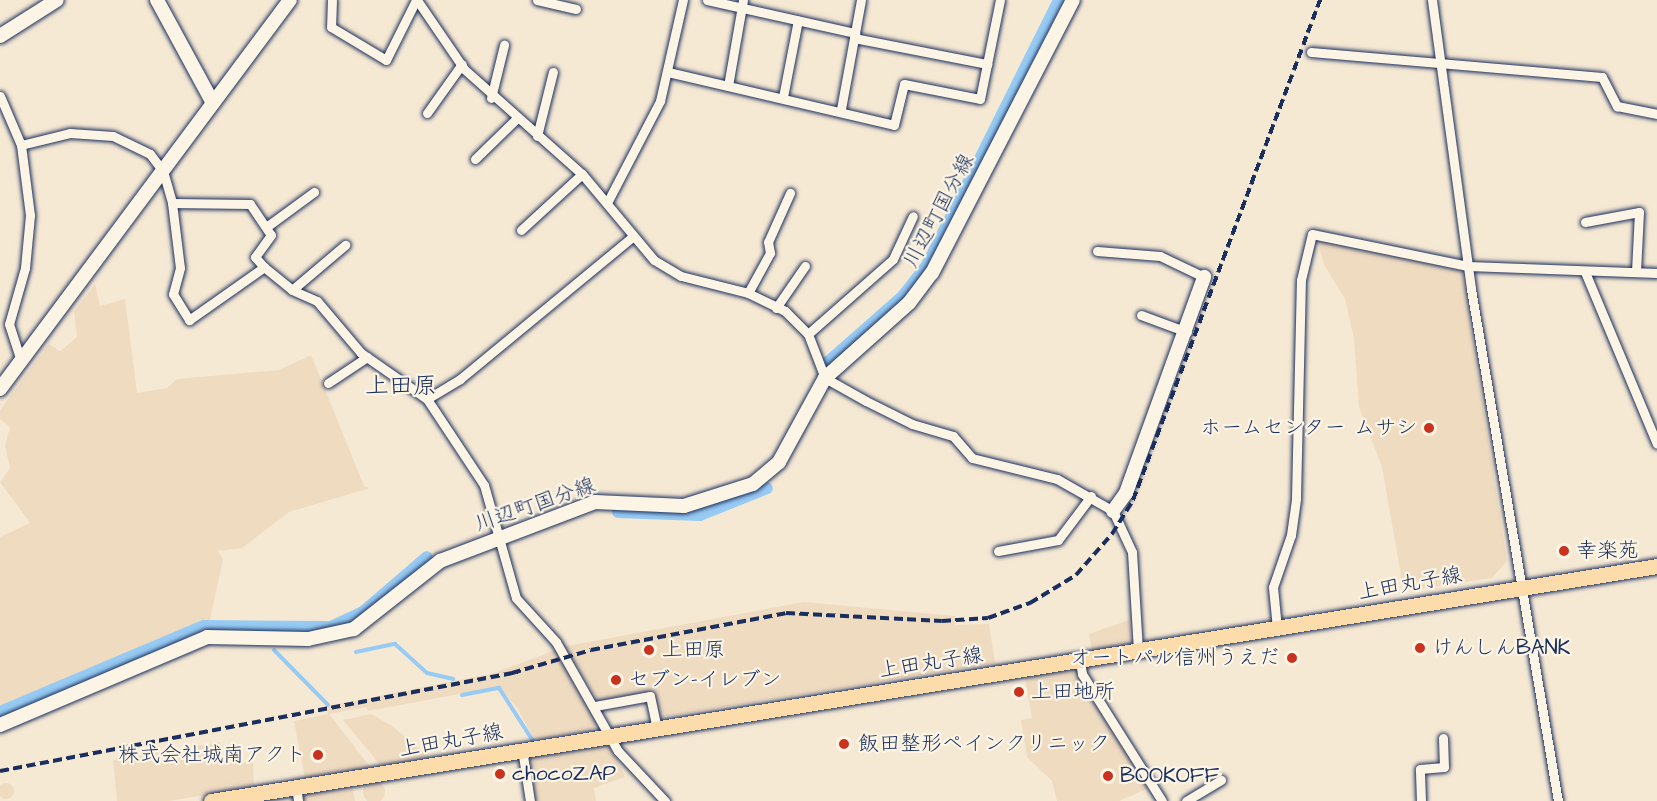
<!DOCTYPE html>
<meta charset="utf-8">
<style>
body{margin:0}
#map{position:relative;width:1657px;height:801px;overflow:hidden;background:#f6e9d4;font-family:"Architects Daughter","Klee One",sans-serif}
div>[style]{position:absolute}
.built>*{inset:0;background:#efdbc0}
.round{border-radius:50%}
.stream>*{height:4px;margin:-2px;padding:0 2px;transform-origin:2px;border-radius:2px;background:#97cbf4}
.canal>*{height:12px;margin:-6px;padding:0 6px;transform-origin:6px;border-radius:6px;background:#97cbf4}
.roads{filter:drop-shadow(0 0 2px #1b2f5e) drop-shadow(0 0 2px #1b2f5e)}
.street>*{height:9px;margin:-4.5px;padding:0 4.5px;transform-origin:4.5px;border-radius:4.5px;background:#fcf5e5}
.secondary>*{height:14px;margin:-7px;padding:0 7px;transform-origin:7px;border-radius:7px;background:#fcf5e5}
.primary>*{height:15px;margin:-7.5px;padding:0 7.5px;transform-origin:7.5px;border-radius:7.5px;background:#fddcac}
.rail>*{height:4px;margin-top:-2px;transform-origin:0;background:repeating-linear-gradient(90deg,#1b2f5e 0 9px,transparent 0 13.5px)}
.dots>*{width:16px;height:16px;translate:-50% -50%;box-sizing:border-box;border:3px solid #fcf5e5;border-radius:50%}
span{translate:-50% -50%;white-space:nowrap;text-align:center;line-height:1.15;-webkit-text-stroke:4.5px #fcf5e5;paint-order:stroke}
.street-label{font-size:21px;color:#1b2f5e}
.poi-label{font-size:21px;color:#1b2f5e}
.right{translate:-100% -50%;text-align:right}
.left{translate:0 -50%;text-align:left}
.quarter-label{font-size:24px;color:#1b2f5e}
</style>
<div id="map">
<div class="built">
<i style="clip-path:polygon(1324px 241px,1462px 271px,1507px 561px,1492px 578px,1418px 589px,1402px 581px,1382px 467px,1359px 407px,1354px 339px,1345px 299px,1324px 265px,1319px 246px)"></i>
<i style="clip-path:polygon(95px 284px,100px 306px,125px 299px,137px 393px,167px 388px,177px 379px,279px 370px,311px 355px,364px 486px,370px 488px,289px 512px,242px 548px,218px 551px,223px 559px,210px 620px,0 709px,0 537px,30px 523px,0 482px,10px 468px,5px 446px,10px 427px,0 419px,0 410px,49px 344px,60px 351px,77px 337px,74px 312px)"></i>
<i style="clip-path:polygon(804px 602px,955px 616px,955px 625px,989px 624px,995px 663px,657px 718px,652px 693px,599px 702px,577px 666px,566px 668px,599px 722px,590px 731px,534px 740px,517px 707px,497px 687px,368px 711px,366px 707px,329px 714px,371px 768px,305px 778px,294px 721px,328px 714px,325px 707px,494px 673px,567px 646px)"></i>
<i style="clip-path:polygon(1129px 620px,1132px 644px,1092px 651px,1089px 634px)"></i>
<i style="clip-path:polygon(1075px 669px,1149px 788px,1119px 801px,1057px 801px,1052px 781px,1027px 757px,1021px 720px,1032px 718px,1025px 678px)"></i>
<i style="clip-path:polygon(371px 714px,392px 726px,431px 758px,381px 766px,343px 720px)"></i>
<i style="clip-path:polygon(220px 742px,223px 764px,253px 762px,254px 787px,169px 801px,117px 801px,113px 760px)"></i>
<i style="clip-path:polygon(610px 743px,625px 777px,594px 788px,596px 801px,535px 801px,528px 755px)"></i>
<i class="round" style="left:363px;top:781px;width:22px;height:22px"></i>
<i class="round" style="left:-2px;top:783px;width:16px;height:16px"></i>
<i style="clip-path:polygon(352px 786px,355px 801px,302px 801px,301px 794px)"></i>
</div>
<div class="stream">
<i style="left:274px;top:628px;width:3px;rotate:72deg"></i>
<i style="left:274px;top:650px;width:77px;rotate:45.5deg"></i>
<i style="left:356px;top:652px;width:40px;rotate:-12deg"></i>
<i style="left:395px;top:644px;width:43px;rotate:42.2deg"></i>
<i style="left:427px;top:673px;width:27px;rotate:13deg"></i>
<i style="left:462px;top:695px;width:38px;rotate:-11deg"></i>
<i style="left:499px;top:688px;width:63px;rotate:57.3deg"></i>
</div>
<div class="canal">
<i style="left:827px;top:363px;width:101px;rotate:-41.4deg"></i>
<i style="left:903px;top:296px;width:37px;rotate:-52deg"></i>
<i style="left:926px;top:267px;width:298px;rotate:-63.5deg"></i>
<i style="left:618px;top:512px;width:82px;rotate:2.1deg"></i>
<i style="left:700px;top:515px;width:72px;rotate:-21.9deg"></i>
<i style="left:0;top:712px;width:221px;rotate:-22.9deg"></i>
<i style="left:204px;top:626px;width:127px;rotate:0.5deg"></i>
<i style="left:331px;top:627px;width:35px;rotate:-25deg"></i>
<i style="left:363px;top:612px;width:84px;rotate:-40.7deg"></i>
</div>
<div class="roads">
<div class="street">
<i style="left:332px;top:0;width:27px;rotate:92deg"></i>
<i style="left:331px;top:27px;width:64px;rotate:31deg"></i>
<i style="left:386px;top:60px;width:67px;rotate:-63.4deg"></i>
<i style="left:417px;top:0;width:83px;rotate:55.7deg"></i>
<i style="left:464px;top:69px;width:158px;rotate:41.7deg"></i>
<i style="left:582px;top:174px;width:112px;rotate:50.1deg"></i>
<i style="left:654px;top:260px;width:31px;rotate:31deg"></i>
<i style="left:681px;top:276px;width:69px;rotate:14.2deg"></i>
<i style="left:748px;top:293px;width:41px;rotate:25.9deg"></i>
<i style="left:785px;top:311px;width:33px;rotate:45deg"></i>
<i style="left:808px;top:334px;width:47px;rotate:68.9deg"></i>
<i style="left:825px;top:378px;width:47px;rotate:29.3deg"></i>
<i style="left:866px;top:401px;width:51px;rotate:26.6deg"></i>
<i style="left:912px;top:424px;width:43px;rotate:16.3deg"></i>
<i style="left:953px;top:436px;width:29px;rotate:49deg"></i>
<i style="left:972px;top:458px;width:88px;rotate:13.9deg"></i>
<i style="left:1057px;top:479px;width:64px;rotate:29.7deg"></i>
<i style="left:1113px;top:511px;width:45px;rotate:65.1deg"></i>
<i style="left:1132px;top:552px;width:99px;rotate:86.5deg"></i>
<i style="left:537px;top:0;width:40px;rotate:13deg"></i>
<i style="left:707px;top:0;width:152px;rotate:12.6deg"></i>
<i style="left:1432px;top:0;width:292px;rotate:82.3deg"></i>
<i style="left:1471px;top:289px;width:519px;rotate:80.36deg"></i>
<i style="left:854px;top:38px;width:136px;rotate:11.1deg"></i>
<i style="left:1311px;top:52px;width:292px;rotate:4.9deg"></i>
<i style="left:1602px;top:77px;width:33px;rotate:63deg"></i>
<i style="left:1617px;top:106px;width:41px;rotate:11.3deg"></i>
<i style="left:668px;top:72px;width:232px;rotate:13.2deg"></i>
<i style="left:894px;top:125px;width:42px;rotate:-76.3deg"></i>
<i style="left:904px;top:84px;width:77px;rotate:11.2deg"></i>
<i style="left:980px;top:99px;width:101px;rotate:-78.6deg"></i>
<i style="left:728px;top:86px;width:87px;rotate:-80.1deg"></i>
<i style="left:0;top:96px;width:53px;rotate:66.8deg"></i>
<i style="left:21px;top:145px;width:71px;rotate:82.7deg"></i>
<i style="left:30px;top:215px;width:53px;rotate:95.4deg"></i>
<i style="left:25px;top:268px;width:58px;rotate:105.9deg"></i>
<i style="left:9px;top:324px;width:39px;rotate:72deg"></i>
<i style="left:783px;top:97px;width:78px;rotate:-79deg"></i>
<i style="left:491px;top:98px;width:55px;rotate:-76.2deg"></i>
<i style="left:841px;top:109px;width:111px;rotate:-79.6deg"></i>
<i style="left:427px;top:113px;width:60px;rotate:-54.5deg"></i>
<i style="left:537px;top:136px;width:66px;rotate:-76deg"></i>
<i style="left:21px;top:145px;width:50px;rotate:-13.8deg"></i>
<i style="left:70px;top:133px;width:43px;rotate:4deg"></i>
<i style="left:113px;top:136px;width:41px;rotate:25.9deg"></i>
<i style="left:150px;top:154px;width:21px;rotate:53deg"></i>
<i style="left:163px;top:171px;width:33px;rotate:74deg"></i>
<i style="left:172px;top:203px;width:65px;rotate:83deg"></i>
<i style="left:180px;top:268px;width:27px;rotate:105deg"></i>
<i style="left:173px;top:294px;width:31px;rotate:58deg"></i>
<i style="left:189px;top:320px;width:92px;rotate:-35.2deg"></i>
<i style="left:475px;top:159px;width:57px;rotate:-44.3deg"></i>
<i style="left:608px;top:201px;width:113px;rotate:-62.5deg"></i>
<i style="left:660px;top:101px;width:104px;rotate:-77.2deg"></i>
<i style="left:172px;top:203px;width:78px;rotate:0.7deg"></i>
<i style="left:250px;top:204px;width:37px;rotate:56deg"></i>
<i style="left:271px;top:235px;width:27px;rotate:126deg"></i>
<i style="left:255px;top:257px;width:13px;rotate:48deg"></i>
<i style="left:264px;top:267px;width:36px;rotate:39deg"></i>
<i style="left:292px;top:290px;width:27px;rotate:24deg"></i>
<i style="left:317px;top:301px;width:68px;rotate:49.8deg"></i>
<i style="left:361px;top:353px;width:80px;rotate:34.9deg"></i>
<i style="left:427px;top:399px;width:103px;rotate:56.5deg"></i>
<i style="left:484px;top:485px;width:117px;rotate:74.2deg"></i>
<i style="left:516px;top:598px;width:59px;rotate:47.7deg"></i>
<i style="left:556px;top:642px;width:125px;rotate:60.4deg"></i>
<i style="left:618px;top:751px;width:69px;rotate:46.8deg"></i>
<i style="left:1585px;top:222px;width:55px;rotate:-10.5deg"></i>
<i style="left:1639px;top:212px;width:60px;rotate:92.9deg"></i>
<i style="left:269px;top:225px;width:56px;rotate:-36.3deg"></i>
<i style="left:521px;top:230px;width:83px;rotate:-42.6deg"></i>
<i style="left:1097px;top:251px;width:63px;rotate:4.5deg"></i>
<i style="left:1160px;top:256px;width:49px;rotate:25.5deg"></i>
<i style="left:1585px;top:272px;width:186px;rotate:67.3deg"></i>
<i style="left:292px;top:290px;width:70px;rotate:-40.3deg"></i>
<i style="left:748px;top:293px;width:46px;rotate:-61.2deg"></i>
<i style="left:770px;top:253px;width:11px;rotate:-100deg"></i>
<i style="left:768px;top:242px;width:54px;rotate:-65.8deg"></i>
<i style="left:776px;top:308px;width:51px;rotate:-55.4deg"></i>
<i style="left:1141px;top:315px;width:49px;rotate:20.3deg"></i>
<i style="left:808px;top:334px;width:113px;rotate:-41.4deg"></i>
<i style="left:893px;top:259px;width:47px;rotate:-65.1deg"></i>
<i style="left:328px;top:383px;width:47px;rotate:-33.7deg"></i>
<i style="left:427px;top:399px;width:39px;rotate:-31deg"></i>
<i style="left:460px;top:379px;width:223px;rotate:-39.5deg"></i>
<i style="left:998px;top:551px;width:61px;rotate:-10.4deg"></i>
<i style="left:1058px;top:540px;width:55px;rotate:-53.1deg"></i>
<i style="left:1277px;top:628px;width:41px;rotate:-95.6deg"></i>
<i style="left:1273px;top:587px;width:55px;rotate:-70.9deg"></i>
<i style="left:1291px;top:535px;width:37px;rotate:-82deg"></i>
<i style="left:1296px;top:498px;width:218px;rotate:-88.7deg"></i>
<i style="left:1301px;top:280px;width:47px;rotate:-76.6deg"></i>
<i style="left:1312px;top:234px;width:159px;rotate:11.6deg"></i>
<i style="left:1468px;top:266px;width:189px;rotate:2.1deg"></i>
<i style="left:1080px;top:661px;width:13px;rotate:81deg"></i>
<i style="left:1082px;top:674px;width:150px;rotate:57.8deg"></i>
<i style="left:595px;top:706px;width:56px;rotate:-10.3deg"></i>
<i style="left:650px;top:696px;width:33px;rotate:78deg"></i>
<i style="left:522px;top:749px;width:53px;rotate:81.3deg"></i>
<i style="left:296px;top:786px;width:15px;rotate:82deg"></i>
<i style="left:1186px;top:801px;width:41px;rotate:-31deg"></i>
<i style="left:1421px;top:801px;width:32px;rotate:-92deg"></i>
<i style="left:1420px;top:769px;width:24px;rotate:-5deg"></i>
<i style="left:1444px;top:767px;width:29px;rotate:-92deg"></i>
</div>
<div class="secondary">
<i style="left:157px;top:0;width:117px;rotate:61.5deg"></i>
<i style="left:0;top:36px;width:67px;rotate:-32.3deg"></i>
<i style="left:0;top:389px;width:485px;rotate:-53.3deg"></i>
<i style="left:1113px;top:511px;width:22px;rotate:-54deg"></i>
<i style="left:1126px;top:493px;width:230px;rotate:-70.1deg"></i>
<i style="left:0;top:725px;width:225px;rotate:-23deg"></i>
<i style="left:207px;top:637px;width:101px;rotate:1.1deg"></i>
<i style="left:308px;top:639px;width:47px;rotate:-12.3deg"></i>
<i style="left:354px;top:629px;width:110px;rotate:-38.3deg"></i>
<i style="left:440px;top:561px;width:166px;rotate:-20.8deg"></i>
<i style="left:595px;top:502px;width:89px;rotate:2.6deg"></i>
<i style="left:684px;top:506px;width:72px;rotate:-17.7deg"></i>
<i style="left:753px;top:484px;width:34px;rotate:-40deg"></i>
<i style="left:779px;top:462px;width:96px;rotate:-61.3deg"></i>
<i style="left:825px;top:378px;width:113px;rotate:-41.8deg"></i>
<i style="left:909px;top:303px;width:38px;rotate:-53deg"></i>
<i style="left:932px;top:273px;width:307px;rotate:-62.7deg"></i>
</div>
<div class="primary">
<i style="left:211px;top:801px;width:1465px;rotate:-9.23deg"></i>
</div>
</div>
<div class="rail">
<i style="left:512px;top:673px;width:82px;rotate:-16.2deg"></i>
<i style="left:591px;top:650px;width:198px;rotate:-10.7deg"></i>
<i style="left:786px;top:613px;width:156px;rotate:2.9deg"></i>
<i style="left:942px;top:621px;width:46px;rotate:-3.7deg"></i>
<i style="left:988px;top:618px;width:45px;rotate:-19.7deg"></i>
<i style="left:1030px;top:603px;width:54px;rotate:-31.3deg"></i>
<i style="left:1076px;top:575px;width:55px;rotate:-48.7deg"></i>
<i style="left:1112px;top:534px;width:40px;rotate:-58deg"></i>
<i style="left:1133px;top:500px;width:534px;rotate:-69.49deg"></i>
<i style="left:0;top:771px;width:527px;rotate:-10.82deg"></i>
</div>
<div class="dots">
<i style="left:1429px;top:428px;background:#c8321e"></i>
<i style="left:1564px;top:551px;background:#c8321e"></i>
<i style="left:1420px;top:648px;background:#c8321e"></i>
<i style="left:649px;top:650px;background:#c8321e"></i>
<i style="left:1292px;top:658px;background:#c8321e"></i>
<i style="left:616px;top:680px;background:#c8321e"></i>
<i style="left:1019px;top:692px;background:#c8321e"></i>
<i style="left:844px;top:744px;background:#c8321e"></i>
<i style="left:318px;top:755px;background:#c8321e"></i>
<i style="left:500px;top:774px;background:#c8321e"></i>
<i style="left:1108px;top:776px;background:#c8321e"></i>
</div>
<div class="street-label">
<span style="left:939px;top:211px;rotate:-62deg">川辺町国分線</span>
<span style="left:535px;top:505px;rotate:-19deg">川辺町国分線</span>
<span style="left:1410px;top:584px;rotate:-10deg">上田丸子線</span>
<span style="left:931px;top:663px;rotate:-9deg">上田丸子線</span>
<span style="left:451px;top:741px;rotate:-10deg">上田丸子線</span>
</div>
<div class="poi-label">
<span class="right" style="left:1417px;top:428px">ホームセンター ムサシ</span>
<span class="left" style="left:1576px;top:551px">幸楽苑</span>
<span class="left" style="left:1432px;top:648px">けんしんBANK</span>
<span class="left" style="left:662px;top:650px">上田原</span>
<span class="right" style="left:1280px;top:658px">オートパル信州うえだ</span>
<span class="left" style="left:628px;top:680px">セブン-イレブン</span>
<span class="left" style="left:1031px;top:692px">上田地所</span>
<span class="left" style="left:858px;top:744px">飯田整形ペインクリニック</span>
<span class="right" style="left:306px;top:755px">株式会社城南アクト</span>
<span class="left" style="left:512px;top:774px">chocoZAP</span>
<span class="left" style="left:1120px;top:776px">BOOKOFF</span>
</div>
<div class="quarter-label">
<span style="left:401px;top:387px">上田原</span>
</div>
</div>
